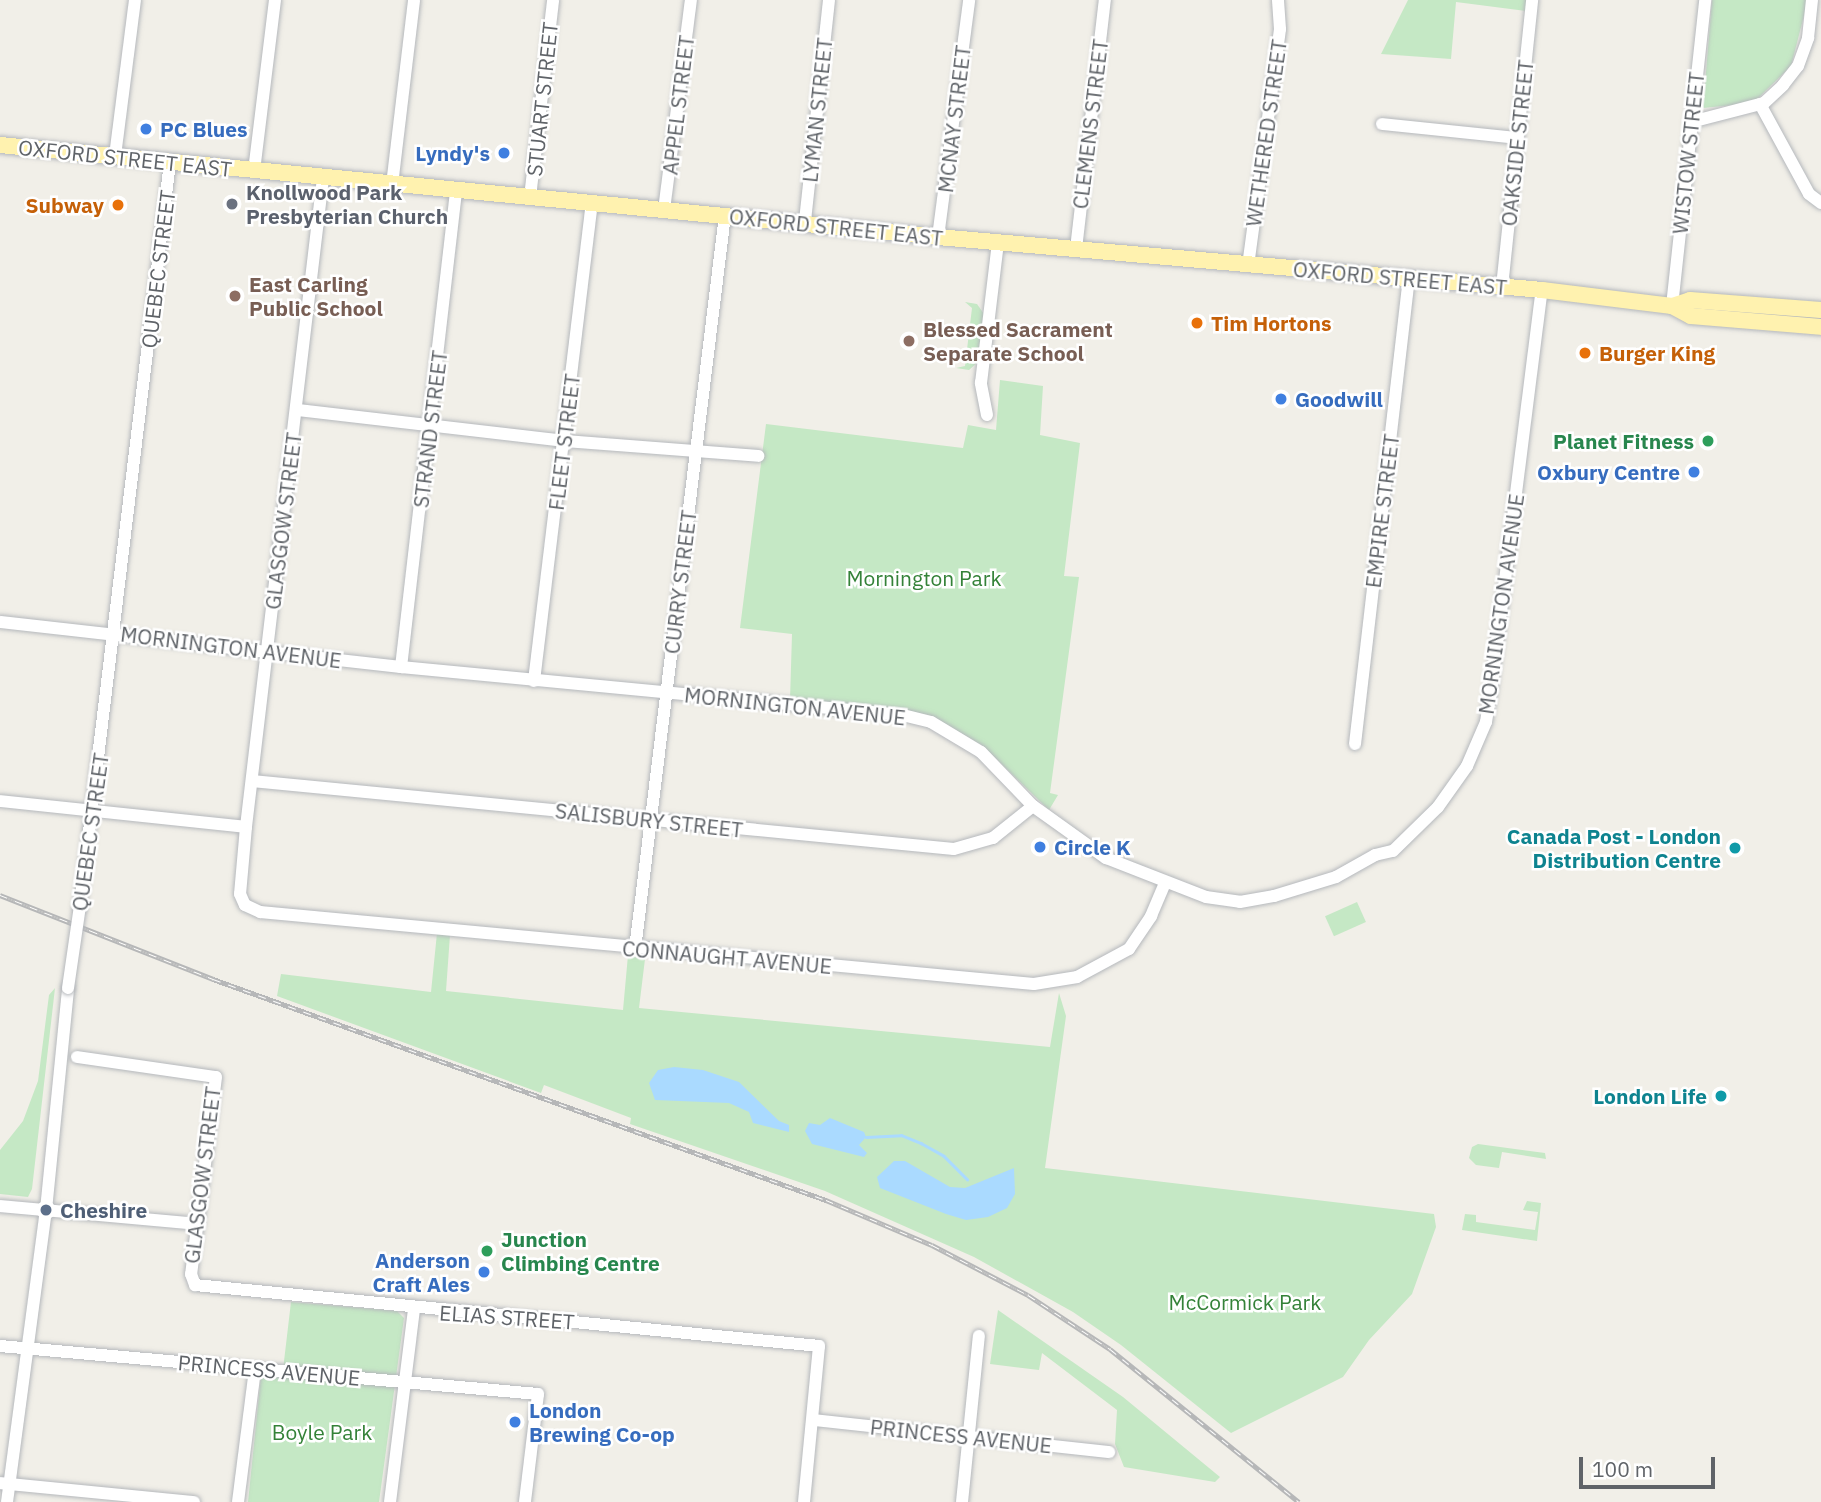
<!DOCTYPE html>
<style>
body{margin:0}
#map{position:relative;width:1821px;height:1502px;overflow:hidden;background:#f1efe8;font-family:"IBM Plex Sans",sans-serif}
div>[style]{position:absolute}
.green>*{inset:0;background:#c5e8c5;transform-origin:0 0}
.water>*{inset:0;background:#aadaff}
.stream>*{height:2.5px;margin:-1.25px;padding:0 1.25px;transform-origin:1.25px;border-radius:1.25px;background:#aadaff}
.roads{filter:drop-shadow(0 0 2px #b5b8bc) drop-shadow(0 0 2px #b5b8bc)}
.minor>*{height:12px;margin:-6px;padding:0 6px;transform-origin:6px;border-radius:6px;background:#fff}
.major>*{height:16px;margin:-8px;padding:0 8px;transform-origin:8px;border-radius:8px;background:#fff2af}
.rail>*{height:5px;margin-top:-2.5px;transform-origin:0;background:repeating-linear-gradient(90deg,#fff 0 8px,#b6b7b8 0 16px);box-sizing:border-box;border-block:2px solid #b6b7b8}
.bridges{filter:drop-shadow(0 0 2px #b5b8bc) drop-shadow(0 0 2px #b5b8bc)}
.minor-bridge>*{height:12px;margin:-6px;padding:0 6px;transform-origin:6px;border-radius:6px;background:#fff}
.dots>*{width:19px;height:19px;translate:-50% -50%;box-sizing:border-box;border:4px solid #fff;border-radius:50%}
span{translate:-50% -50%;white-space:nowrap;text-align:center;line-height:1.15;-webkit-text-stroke:5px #fff;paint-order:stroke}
.street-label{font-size:21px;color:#5f6368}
.shop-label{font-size:21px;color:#366cbe;font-weight:700}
.left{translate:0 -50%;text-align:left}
.right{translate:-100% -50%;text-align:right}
.worship-label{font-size:21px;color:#5b616d;font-weight:700}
.food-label{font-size:21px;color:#c56008;font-weight:700}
.education-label{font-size:21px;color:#785e54;font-weight:700}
.leisure-label{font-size:21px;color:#27864d;font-weight:700}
.park-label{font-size:21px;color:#348238}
.culture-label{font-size:21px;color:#0d838f;font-weight:700}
.service-label{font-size:21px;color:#4e5e75;font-weight:700}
.scale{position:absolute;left:1579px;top:1457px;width:136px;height:32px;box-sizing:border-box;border:4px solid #5f6368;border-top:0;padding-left:9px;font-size:21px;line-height:24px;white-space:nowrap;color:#5f6368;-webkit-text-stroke:5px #fff;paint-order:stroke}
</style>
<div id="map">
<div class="green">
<i style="clip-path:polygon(1408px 0,1527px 0,1526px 11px,1456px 2px,1451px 59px,1381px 54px)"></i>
<i style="clip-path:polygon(1712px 0,1808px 0,1791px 66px,1753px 103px,1703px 108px)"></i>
<i style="clip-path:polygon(965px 302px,977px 304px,984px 314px,978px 362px,969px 370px,956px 368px,965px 366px,972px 308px)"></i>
<i style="clip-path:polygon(1000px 380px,1043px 386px,1040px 435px,1080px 443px,1064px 576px,1079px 577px,1050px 793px,1058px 795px,1049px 810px,983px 746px,942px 722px,790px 700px,792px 634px,740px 628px,766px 424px,963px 448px,968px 425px,996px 430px)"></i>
<i style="left:1357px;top:902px;width:22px;height:35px;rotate:66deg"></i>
<i style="clip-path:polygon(437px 933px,450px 935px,446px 991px,623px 1010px,628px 955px,645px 959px,639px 1008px,1050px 1047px,1059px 993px,1066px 1016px,1045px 1168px,1434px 1214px,1436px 1227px,1412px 1294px,1369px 1340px,1343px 1377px,1231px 1433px,1121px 1345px,1073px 1312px,974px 1257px,825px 1191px,630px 1124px,631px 1118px,544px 1085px,541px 1093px,277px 996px,281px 974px,431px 992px)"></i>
<i style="clip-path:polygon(55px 988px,32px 1189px,28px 1197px,0 1194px,0 1150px,23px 1121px,38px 1081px,49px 995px)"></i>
<i style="clip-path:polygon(1478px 1144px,1545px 1153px,1546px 1159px,1502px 1152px,1499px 1168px,1476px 1165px,1469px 1158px,1472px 1147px)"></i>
<i style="clip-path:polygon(1527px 1201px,1541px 1203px,1537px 1241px,1462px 1230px,1465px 1214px,1476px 1215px,1476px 1222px,1535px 1230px,1538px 1212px,1523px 1210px)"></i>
<i style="clip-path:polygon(291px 1302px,397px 1311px,404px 1318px,379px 1502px,248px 1502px,261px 1376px,282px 1378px)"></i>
<i style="clip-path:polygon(998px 1310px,1123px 1397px,1220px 1477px,1215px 1482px,1124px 1467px,1115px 1444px,1117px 1410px,1042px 1353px,1039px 1370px,990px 1364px)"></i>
</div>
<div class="water">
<i style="clip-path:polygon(674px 1067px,703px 1070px,739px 1082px,779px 1121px,789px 1125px,789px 1132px,753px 1123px,749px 1112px,729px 1103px,655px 1100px,649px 1083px,658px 1070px)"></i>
<i style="clip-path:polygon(830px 1118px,864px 1132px,866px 1137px,859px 1145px,867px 1153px,864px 1157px,812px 1144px,805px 1131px,809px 1123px,820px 1125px)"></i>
<i style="clip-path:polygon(894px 1161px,905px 1161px,950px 1187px,965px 1188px,1014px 1168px,1015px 1194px,1007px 1208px,988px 1217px,966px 1220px,946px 1214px,880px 1188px,877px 1177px)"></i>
</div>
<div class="stream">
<i style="left:866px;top:1137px;width:35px;rotate:-3deg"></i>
<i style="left:901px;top:1135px;width:22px;rotate:22deg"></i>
<i style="left:921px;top:1143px;width:26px;rotate:29deg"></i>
<i style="left:944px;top:1156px;width:33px;rotate:45deg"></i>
</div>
<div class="roads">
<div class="minor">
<i style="left:1760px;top:104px;width:102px;rotate:61.4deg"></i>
<i style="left:1809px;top:194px;width:15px;rotate:37deg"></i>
<i style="left:1691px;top:122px;width:75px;rotate:-14.6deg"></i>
<i style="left:1764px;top:103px;width:26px;rotate:-43deg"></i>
<i style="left:1783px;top:85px;width:24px;rotate:-52deg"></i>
<i style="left:1798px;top:66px;width:30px;rotate:-70deg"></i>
<i style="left:1808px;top:38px;width:38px;rotate:-84deg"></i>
<i style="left:1382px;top:124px;width:136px;rotate:5.9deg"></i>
<i style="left:115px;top:156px;width:157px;rotate:-82.7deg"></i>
<i style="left:254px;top:171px;width:172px;rotate:-83deg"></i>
<i style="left:323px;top:178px;width:654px;rotate:96.77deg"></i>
<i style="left:246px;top:827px;width:67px;rotate:95.1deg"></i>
<i style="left:240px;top:894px;width:12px;rotate:66deg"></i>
<i style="left:245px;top:905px;width:17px;rotate:25deg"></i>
<i style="left:260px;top:912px;width:777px;rotate:5.31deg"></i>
<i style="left:1034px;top:984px;width:44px;rotate:-9.2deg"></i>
<i style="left:1077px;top:977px;width:59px;rotate:-28.3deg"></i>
<i style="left:1129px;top:949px;width:40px;rotate:-56deg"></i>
<i style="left:1151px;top:916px;width:36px;rotate:-67deg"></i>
<i style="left:392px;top:185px;width:186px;rotate:-83.2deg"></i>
<i style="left:530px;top:197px;width:198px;rotate:-83.3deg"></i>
<i style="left:664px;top:210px;width:212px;rotate:-82.7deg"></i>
<i style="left:805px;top:221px;width:222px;rotate:-83.8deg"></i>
<i style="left:938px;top:237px;width:239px;rotate:-82.5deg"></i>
<i style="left:1076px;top:249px;width:251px;rotate:-83.4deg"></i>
<i style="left:1248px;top:266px;width:239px;rotate:-82.3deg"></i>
<i style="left:1280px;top:29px;width:29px;rotate:-94deg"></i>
<i style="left:1502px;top:287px;width:289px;rotate:-84deg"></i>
<i style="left:1672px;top:306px;width:308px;rotate:-83.8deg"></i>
<i style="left:298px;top:410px;width:269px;rotate:6.6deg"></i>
<i style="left:565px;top:441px;width:194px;rotate:4.4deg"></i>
<i style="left:987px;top:415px;width:33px;rotate:-101deg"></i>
<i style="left:981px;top:383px;width:141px;rotate:-83.1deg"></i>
<i style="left:0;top:622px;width:404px;rotate:6.4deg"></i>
<i style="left:401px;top:667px;width:504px;rotate:5.46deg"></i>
<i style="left:903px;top:715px;width:29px;rotate:14deg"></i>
<i style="left:931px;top:722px;width:58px;rotate:31deg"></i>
<i style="left:981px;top:752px;width:75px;rotate:46.1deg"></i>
<i style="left:1033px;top:806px;width:90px;rotate:35.5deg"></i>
<i style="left:1106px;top:858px;width:107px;rotate:21.3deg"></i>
<i style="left:1206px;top:897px;width:34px;rotate:8deg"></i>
<i style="left:1240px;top:902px;width:35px;rotate:-10deg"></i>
<i style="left:1274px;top:896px;width:65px;rotate:-17deg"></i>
<i style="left:1336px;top:877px;width:45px;rotate:-29.4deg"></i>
<i style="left:1375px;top:855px;width:18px;rotate:-13deg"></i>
<i style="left:1393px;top:851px;width:63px;rotate:-44.4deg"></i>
<i style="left:1438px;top:807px;width:50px;rotate:-54.7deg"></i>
<i style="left:1467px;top:766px;width:48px;rotate:-66.6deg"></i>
<i style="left:1486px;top:722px;width:31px;rotate:-81deg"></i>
<i style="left:1491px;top:691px;width:404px;rotate:-82.8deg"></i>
<i style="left:401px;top:667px;width:480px;rotate:-83.4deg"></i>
<i style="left:534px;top:681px;width:482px;rotate:-83.1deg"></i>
<i style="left:1355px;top:744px;width:468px;rotate:-83.4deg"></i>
<i style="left:252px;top:781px;width:705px;rotate:5.53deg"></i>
<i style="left:954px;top:849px;width:41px;rotate:-15.8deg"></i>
<i style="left:993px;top:838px;width:51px;rotate:-38.7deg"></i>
<i style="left:0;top:801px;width:247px;rotate:6deg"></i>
<i style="left:80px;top:906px;width:749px;rotate:-83.1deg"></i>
<i style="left:635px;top:949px;width:739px;rotate:-83.01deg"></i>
<i style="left:77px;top:1057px;width:140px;rotate:8.2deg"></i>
<i style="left:216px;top:1077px;width:199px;rotate:97.2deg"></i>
<i style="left:191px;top:1274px;width:12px;rotate:70deg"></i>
<i style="left:195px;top:1285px;width:627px;rotate:5.58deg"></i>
<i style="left:819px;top:1346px;width:157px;rotate:95.5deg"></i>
<i style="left:0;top:1206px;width:199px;rotate:5.2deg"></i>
<i style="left:0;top:1346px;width:540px;rotate:5.1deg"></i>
<i style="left:538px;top:1394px;width:109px;rotate:96.9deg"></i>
<i style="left:814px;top:1420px;width:297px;rotate:6.2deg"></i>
<i style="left:0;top:1483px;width:195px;rotate:5.6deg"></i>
<i style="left:7px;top:1502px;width:295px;rotate:-82.4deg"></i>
<i style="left:46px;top:1210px;width:223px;rotate:-84.3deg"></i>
<i style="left:238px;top:1502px;width:134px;rotate:-82.7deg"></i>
<i style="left:390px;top:1502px;width:193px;rotate:-82.9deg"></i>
<i style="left:962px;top:1502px;width:167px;rotate:-84.2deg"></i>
</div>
<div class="major">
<i style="left:0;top:145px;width:943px;rotate:5.6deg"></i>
<i style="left:938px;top:237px;width:606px;rotate:5.01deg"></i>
<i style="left:1542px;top:290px;width:131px;rotate:7deg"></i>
<i style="left:1672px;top:306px;width:21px;rotate:28deg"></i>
<i style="left:1691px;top:316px;width:130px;rotate:4.8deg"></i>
<i style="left:1672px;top:306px;width:19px;rotate:-18deg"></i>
<i style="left:1690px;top:300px;width:131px;rotate:4.4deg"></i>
</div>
</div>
<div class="rail">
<i style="left:0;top:895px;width:229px;rotate:21.5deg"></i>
<i style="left:213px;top:979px;width:652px;rotate:19.83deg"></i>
<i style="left:826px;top:1200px;width:115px;rotate:23deg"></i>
<i style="left:932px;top:1245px;width:108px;rotate:27.5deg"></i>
<i style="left:1028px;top:1295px;width:98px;rotate:33.4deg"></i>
<i style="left:1110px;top:1349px;width:243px;rotate:39deg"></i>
</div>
<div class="bridges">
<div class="minor-bridge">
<i style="left:68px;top:988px;width:83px;rotate:-81.7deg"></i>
</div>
</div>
<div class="dots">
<i style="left:146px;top:129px;background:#3f7fe0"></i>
<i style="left:504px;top:153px;background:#3f7fe0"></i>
<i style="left:232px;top:204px;background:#6b7280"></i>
<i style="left:118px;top:205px;background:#e8710a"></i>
<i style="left:235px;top:296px;background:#8d6e63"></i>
<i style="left:1197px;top:323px;background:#e8710a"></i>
<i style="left:909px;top:341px;background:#8d6e63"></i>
<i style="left:1585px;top:353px;background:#e8710a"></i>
<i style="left:1281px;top:399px;background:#3f7fe0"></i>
<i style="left:1708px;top:441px;background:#2e9e5b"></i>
<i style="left:1694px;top:472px;background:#3f7fe0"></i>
<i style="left:1040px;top:847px;background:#3f7fe0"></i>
<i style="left:1735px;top:848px;background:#0f9aa8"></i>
<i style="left:1721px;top:1096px;background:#0f9aa8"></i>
<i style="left:46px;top:1210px;background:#5c6f8a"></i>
<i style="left:487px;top:1251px;background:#2e9e5b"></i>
<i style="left:484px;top:1272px;background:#3f7fe0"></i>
<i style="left:515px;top:1422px;background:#3f7fe0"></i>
</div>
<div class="street-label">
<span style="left:542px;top:99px;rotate:-84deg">STUART STREET</span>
<span style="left:678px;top:105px;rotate:-83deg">APPEL STREET</span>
<span style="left:817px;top:110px;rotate:-84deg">LYMAN STREET</span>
<span style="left:954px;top:119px;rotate:-83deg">MCNAY STREET</span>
<span style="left:1090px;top:124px;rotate:-83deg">CLEMENS STREET</span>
<span style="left:1266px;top:133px;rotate:-82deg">WETHERED STREET</span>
<span style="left:1517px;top:143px;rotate:-84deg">OAKSIDE STREET</span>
<span style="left:1688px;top:153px;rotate:-84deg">WISTOW STREET</span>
<span style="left:125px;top:158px;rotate:6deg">OXFORD STREET EAST</span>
<span style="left:836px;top:227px;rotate:6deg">OXFORD STREET EAST</span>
<span style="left:158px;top:269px;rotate:-83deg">QUEBEC STREET</span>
<span style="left:1400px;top:278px;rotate:5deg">OXFORD STREET EAST</span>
<span style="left:430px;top:429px;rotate:-83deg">STRAND STREET</span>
<span style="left:564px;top:442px;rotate:-83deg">FLEET STREET</span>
<span style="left:1382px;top:511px;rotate:-83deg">EMPIRE STREET</span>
<span style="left:283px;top:521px;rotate:-83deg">GLASGOW STREET</span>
<span style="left:680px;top:582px;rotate:-83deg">CURRY STREET</span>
<span style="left:1501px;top:604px;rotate:-82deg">MORNINGTON AVENUE</span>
<span style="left:231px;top:647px;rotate:7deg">MORNINGTON AVENUE</span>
<span style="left:795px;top:706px;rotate:6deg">MORNINGTON AVENUE</span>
<span style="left:649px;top:820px;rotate:6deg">SALISBURY STREET</span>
<span style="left:90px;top:832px;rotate:-82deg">QUEBEC STREET</span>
<span style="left:727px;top:957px;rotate:5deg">CONNAUGHT AVENUE</span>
<span style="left:202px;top:1175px;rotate:-83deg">GLASGOW STREET</span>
<span style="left:507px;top:1317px;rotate:4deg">ELIAS STREET</span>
<span style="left:269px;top:1370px;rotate:5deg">PRINCESS AVENUE</span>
<span style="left:961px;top:1436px;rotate:6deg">PRINCESS AVENUE</span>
</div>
<div class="shop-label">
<span class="left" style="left:160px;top:129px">PC Blues</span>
<span class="right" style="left:490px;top:153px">Lyndy's</span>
<span class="left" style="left:1295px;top:399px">Goodwill</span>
<span class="right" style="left:1680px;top:472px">Oxbury Centre</span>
<span class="left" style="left:1054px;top:847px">Circle K</span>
<span class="right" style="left:470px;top:1272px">Anderson<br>Craft Ales</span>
<span class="left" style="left:529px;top:1422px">London<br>Brewing Co-op</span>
</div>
<div class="worship-label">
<span class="left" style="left:246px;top:204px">Knollwood Park<br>Presbyterian Church</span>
</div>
<div class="food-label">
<span class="right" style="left:104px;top:205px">Subway</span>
<span class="left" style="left:1211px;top:323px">Tim Hortons</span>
<span class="left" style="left:1599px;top:353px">Burger King</span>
</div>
<div class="education-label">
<span class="left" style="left:249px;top:296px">East Carling<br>Public School</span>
<span class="left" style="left:923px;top:341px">Blessed Sacrament<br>Separate School</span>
</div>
<div class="leisure-label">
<span class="right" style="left:1694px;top:441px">Planet Fitness</span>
<span class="left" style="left:501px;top:1251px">Junction<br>Climbing Centre</span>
</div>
<div class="park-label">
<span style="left:924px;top:578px">Mornington Park</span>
<span style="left:1245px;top:1302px">McCormick Park</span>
<span style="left:322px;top:1432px">Boyle Park</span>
</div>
<div class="culture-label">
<span class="right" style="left:1721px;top:848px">Canada Post - London<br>Distribution Centre</span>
<span class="right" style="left:1707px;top:1096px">London Life</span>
</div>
<div class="service-label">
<span class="left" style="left:60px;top:1210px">Cheshire</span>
</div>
<div class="scale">100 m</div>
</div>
